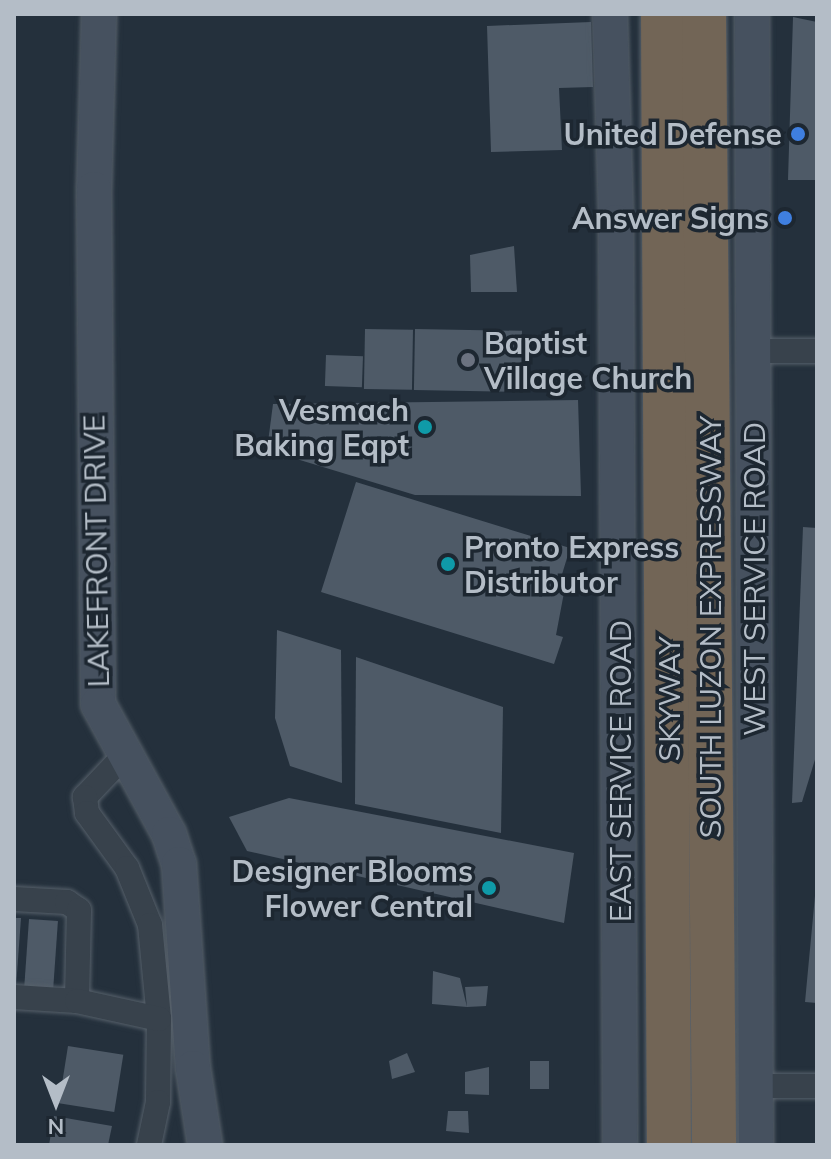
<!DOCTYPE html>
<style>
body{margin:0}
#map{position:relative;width:831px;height:1159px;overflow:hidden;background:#24303c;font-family:Mulish,sans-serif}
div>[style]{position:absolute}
.building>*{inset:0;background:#4e5a67;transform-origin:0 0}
.roads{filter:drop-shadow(0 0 2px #56606a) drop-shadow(0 0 2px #56606a)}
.street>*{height:24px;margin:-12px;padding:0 12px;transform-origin:12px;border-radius:12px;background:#38424c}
.secondary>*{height:34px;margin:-17px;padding:0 17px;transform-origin:17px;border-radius:17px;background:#46515f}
.highway>*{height:44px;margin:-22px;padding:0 22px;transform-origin:22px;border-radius:22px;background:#726556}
.dots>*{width:22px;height:22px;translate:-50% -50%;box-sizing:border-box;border:4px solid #1d2731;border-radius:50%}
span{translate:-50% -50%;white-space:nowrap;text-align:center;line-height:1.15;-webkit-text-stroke:7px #1d2731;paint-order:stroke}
.poi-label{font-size:30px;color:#b4bdc7;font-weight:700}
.right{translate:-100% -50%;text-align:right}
.left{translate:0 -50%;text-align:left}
.street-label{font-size:30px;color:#b4bdc7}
.frame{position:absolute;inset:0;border:16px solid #b4bdc7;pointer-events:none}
.north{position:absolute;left:16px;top:1063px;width:80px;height:80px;-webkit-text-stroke:6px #1d2731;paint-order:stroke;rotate:180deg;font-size:22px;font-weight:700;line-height:32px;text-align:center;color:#b4bdc7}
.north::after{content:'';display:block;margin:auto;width:28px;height:36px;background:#b4bdc7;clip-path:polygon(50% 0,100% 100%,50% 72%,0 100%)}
</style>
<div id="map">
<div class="building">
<i style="clip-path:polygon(793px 17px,817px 22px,817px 180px,788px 180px)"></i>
<i style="clip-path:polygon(591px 22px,593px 87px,559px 88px,562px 150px,491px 152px,487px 26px)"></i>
<i style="clip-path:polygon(514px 246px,517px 292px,471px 292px,470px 255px)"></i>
<i style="left:365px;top:329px;width:48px;height:60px;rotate:1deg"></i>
<i style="left:415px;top:329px;width:107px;height:61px;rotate:1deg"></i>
<i style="left:326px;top:355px;width:37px;height:31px;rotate:2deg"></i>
<i style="clip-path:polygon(578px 400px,581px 496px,415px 495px,267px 450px,273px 404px)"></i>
<i style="clip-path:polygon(356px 482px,570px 548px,560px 581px,566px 582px,556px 635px,563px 637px,554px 664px,321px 592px)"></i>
<i style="clip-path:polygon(803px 527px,817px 528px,817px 753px,802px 802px,792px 803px)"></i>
<i style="clip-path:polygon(277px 630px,341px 650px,342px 783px,290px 766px,275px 718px)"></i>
<i style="clip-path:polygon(356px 657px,503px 707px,501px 833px,355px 804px)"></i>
<i style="clip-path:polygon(289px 798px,574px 853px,564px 923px,247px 851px,229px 817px)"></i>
<i style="clip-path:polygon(815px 896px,817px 896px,817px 1003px,805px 1002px)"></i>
<i style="clip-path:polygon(14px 918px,21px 918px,16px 987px,14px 987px)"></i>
<i style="left:29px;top:919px;width:29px;height:68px;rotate:4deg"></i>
<i style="clip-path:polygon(433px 971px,460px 978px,467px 1007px,465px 987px,488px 986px,486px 1006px,467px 1007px,432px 1004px)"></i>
<i style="left:68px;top:1046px;width:56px;height:58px;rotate:9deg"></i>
<i style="clip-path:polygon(407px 1053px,415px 1072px,392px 1079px,389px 1061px)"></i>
<i style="left:530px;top:1061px;width:19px;height:28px"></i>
<i style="clip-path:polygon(489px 1067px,489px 1095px,465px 1094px,465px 1072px)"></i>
<i style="clip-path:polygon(448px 1111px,468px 1111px,469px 1133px,446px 1131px)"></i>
<i style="clip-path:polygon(54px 1116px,112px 1126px,108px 1145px,49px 1145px)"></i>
</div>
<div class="roads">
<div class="street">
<i style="left:753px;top:351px;width:64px"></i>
<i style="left:124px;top:756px;width:57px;rotate:133.6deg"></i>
<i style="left:85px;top:797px;width:16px;rotate:83deg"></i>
<i style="left:87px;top:813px;width:68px;rotate:54deg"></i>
<i style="left:127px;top:868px;width:61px;rotate:68deg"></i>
<i style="left:150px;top:925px;width:94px;rotate:84.5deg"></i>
<i style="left:159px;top:1019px;width:83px;rotate:90.7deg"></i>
<i style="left:158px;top:1102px;width:44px;rotate:101.8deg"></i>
<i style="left:14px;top:899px;width:53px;rotate:3.2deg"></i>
<i style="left:67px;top:902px;width:14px;rotate:34deg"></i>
<i style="left:79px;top:910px;width:91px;rotate:91.3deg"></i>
<i style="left:14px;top:997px;width:63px;rotate:3.6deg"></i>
<i style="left:77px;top:1001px;width:84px;rotate:12.4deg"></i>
<i style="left:756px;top:1086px;width:61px"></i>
</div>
<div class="secondary">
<i style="left:99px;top:14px;width:175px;rotate:91.6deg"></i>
<i style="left:94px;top:189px;width:515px;rotate:89.55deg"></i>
<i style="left:98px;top:704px;width:148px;rotate:61.4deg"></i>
<i style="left:169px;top:834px;width:32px;rotate:72deg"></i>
<i style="left:179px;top:864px;width:204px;rotate:86.1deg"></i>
<i style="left:193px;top:1068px;width:78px;rotate:81.1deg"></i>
<i style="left:610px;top:14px;width:208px;rotate:88.3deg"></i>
<i style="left:616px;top:222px;width:923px;rotate:89.75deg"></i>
<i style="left:752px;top:14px;width:1131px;rotate:89.8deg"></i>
</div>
<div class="highway">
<i style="left:663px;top:14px;width:1131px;rotate:89.7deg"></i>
<i style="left:704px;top:14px;width:1131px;rotate:89.49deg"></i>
</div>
</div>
<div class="dots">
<i style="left:798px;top:134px;background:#3f7fe0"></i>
<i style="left:785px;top:218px;background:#3f7fe0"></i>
<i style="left:468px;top:360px;background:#6b7280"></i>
<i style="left:425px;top:427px;background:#0f9aa8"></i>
<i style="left:448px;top:564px;background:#0f9aa8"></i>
<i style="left:489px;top:888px;background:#0f9aa8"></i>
</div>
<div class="poi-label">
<span class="right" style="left:782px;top:134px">United Defense</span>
<span class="right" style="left:769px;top:218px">Answer Signs</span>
<span class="left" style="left:484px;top:360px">Baptist<br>Village Church</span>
<span class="right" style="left:409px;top:427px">Vesmach<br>Baking Eqpt</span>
<span class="left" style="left:464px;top:564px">Pronto Express<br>Distributor</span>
<span class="right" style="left:473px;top:888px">Designer Blooms<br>Flower Central</span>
</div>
<div class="street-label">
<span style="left:96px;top:551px;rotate:-91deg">LAKEFRONT DRIVE</span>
<span style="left:754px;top:579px;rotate:-90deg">WEST SERVICE ROAD</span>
<span style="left:710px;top:627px;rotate:-90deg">SOUTH LUZON EXPRESSWAY</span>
<span style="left:669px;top:699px;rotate:-90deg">SKYWAY</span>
<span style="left:620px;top:771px;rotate:-90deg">EAST SERVICE ROAD</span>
</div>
<div class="frame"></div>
<div class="north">N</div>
</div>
